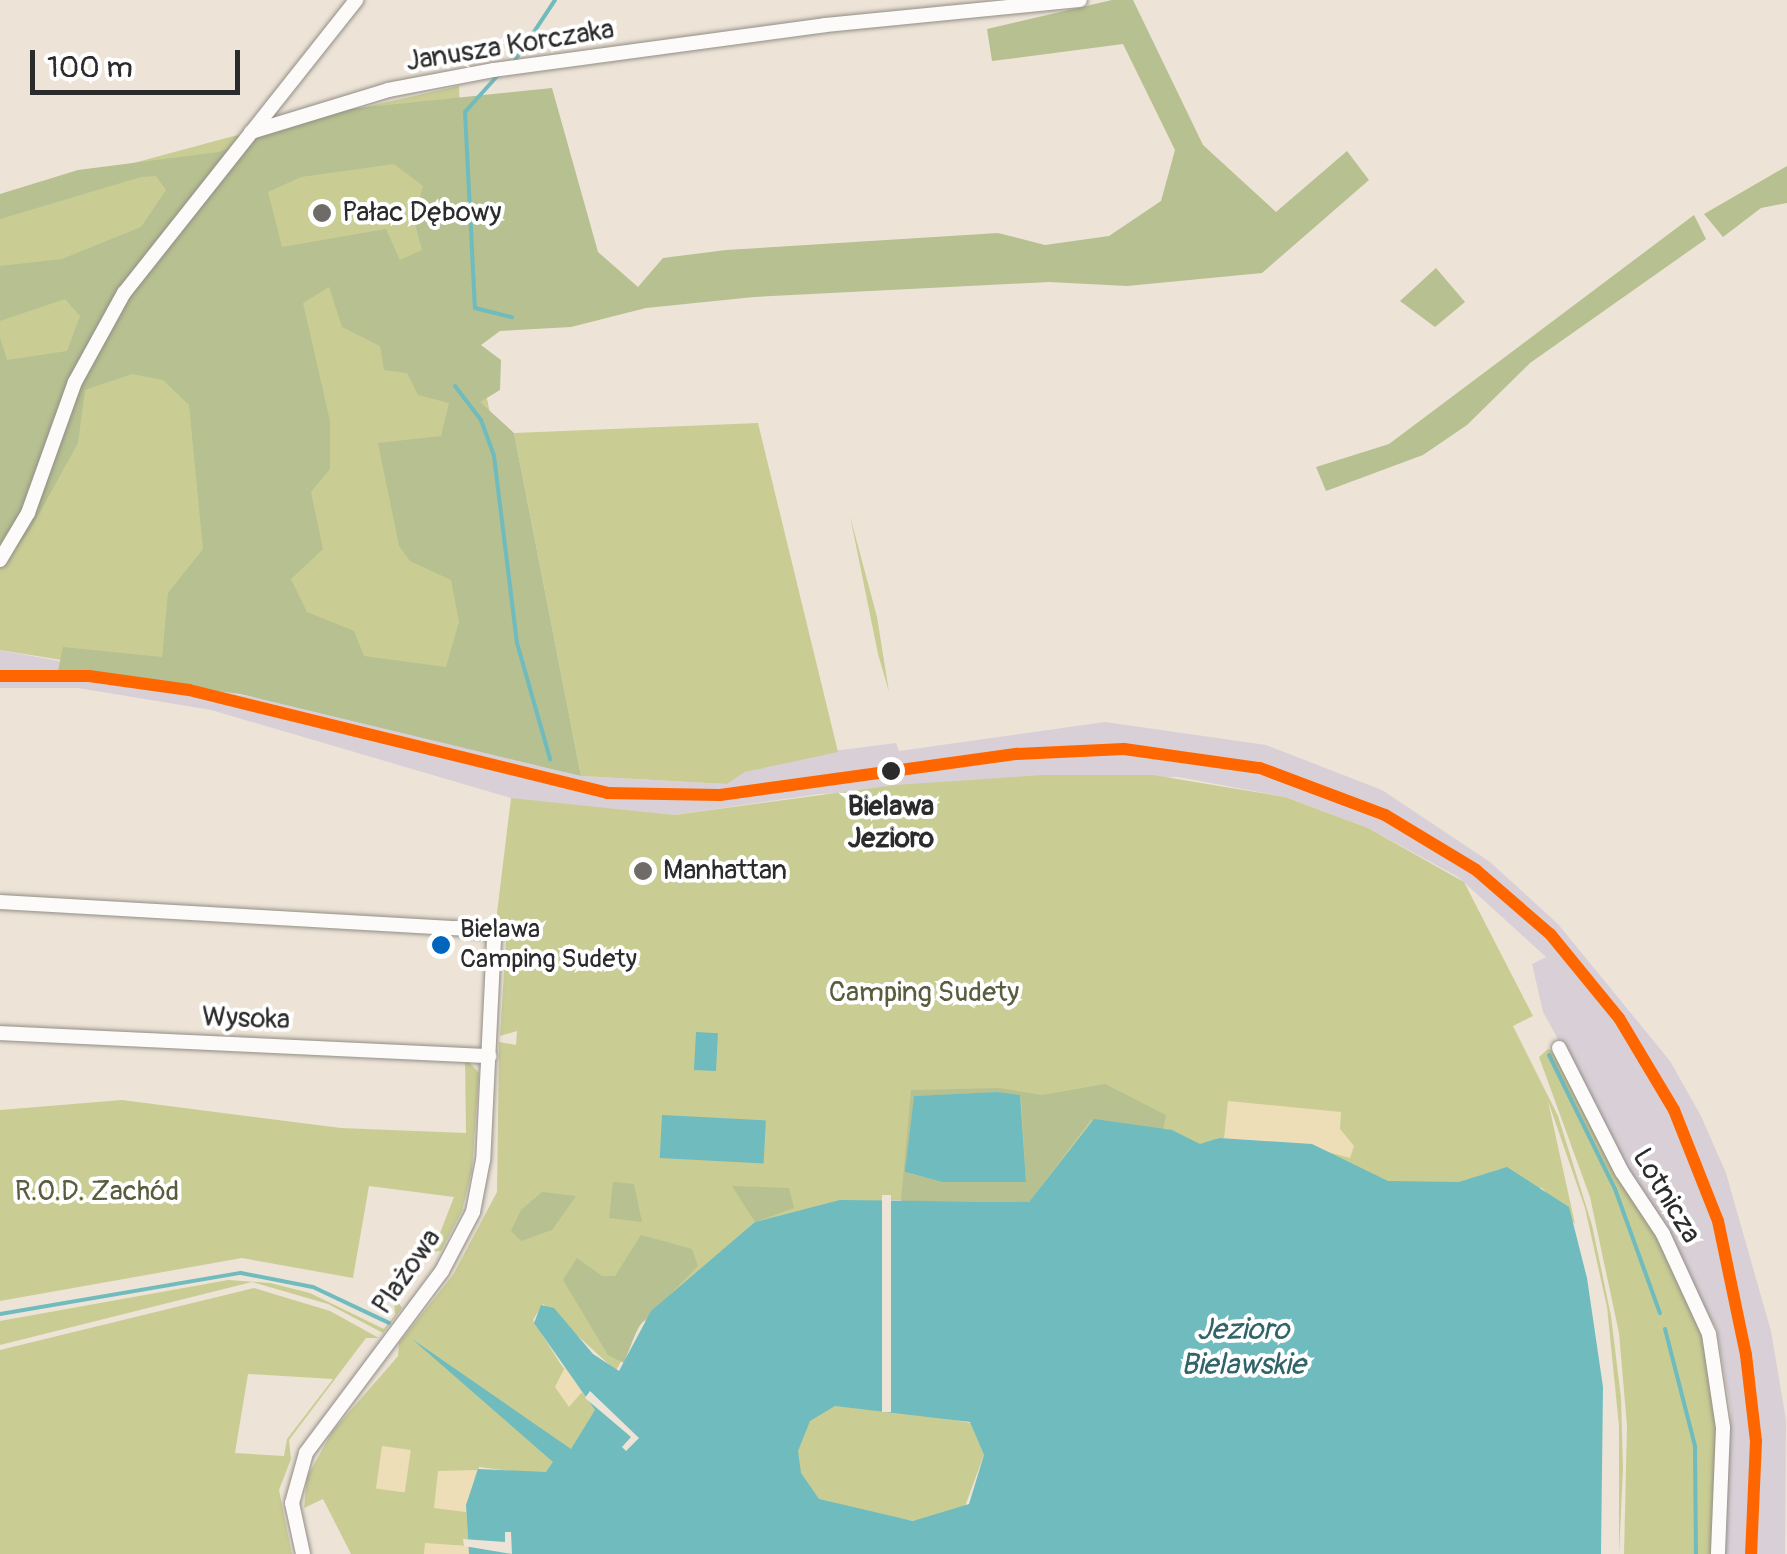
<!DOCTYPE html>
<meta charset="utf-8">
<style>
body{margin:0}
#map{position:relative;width:1787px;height:1554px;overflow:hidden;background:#ede4d7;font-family:Pangolin,sans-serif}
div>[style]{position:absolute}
.industrial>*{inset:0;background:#d9d0d7}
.green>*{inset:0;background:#c9cd94}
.forest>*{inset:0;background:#b6c090}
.sand>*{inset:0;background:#eedeb8;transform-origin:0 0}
.water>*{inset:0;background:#6fbbbe;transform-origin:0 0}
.pier>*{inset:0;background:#ede4d7;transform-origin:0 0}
.stream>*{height:4px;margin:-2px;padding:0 2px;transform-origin:2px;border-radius:2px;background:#6fbbbe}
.roads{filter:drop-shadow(0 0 2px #928d87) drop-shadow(0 0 2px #928d87)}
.minor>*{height:14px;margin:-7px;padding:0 7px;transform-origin:7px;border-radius:7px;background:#fcfbf9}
.rail-1>*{height:12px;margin:-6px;padding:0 6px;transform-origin:6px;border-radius:6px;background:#f60}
.dots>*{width:28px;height:28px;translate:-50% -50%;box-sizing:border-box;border:5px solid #fff;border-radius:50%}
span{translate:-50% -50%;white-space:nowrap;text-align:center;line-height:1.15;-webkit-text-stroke:8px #fff;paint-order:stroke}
.bus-label{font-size:26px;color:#2b2b2b}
.left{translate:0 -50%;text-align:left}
.street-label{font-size:28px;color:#2b2b2b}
.poi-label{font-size:28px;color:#2b2b2b}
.stop-label{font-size:28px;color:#2b2b2b;font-weight:700}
.park-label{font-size:28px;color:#585d3d}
.water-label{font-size:30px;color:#316469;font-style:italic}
.scale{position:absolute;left:30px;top:50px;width:210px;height:45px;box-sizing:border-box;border:5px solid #2b2b2b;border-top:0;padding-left:12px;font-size:30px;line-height:35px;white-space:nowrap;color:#2b2b2b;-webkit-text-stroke:8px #fff;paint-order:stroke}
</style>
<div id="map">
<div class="industrial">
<i style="clip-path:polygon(0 650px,354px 716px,581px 776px,727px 784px,745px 772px,825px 752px,896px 743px,899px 751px,1105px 722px,1266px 745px,1382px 790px,1490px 862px,1558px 924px,1670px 1061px,1701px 1116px,1726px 1173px,1771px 1331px,1786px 1420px,1785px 1554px,1722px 1554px,1731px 1412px,1717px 1329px,1543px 1012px,1532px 964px,1546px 957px,1458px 877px,1368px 828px,1285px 797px,1178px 777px,819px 794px,674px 815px,606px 813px,511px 798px,211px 710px,78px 688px,0 688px)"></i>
</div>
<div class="green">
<i style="clip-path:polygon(459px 86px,467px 303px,565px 772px,228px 687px,0 650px,0 199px,230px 137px)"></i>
<i style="clip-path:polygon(758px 423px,838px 752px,745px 772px,727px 784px,581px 776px,514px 433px)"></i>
<i style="clip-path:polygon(850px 516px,877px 617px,889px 692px,878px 654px)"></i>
<i style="clip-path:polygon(1043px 775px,1153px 775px,1285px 797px,1368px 828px,1464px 882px,1533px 1016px,1513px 1026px,1558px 1116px,1592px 1225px,1611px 1316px,1621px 1398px,1623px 1469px,1619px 1554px,1619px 1426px,1607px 1307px,1585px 1208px,1548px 1101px,1575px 1224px,1542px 1188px,1375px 1182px,1303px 1145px,1217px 1138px,1204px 1152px,1168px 1130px,1030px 1201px,891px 1200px,879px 1407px,971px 1423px,984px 1455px,964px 1509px,914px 1521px,823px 1503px,793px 1477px,803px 1416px,833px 1406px,868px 1407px,643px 1320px,616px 1371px,543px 1304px,533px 1320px,560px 1363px,594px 1408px,631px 1438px,555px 1463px,547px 1476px,479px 1467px,466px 1504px,469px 1554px,351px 1554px,323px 1499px,304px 1508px,307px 1477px,332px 1432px,398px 1356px,399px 1343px,453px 1275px,497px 1192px,499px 1042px,516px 1045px,517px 1031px,500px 1036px,507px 925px,496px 921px,511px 798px,674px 815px,895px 785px)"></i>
<i style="clip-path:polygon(1548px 1049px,1556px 1052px,1674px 1265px,1701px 1331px,1719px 1413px,1714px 1554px,1624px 1554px,1627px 1426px,1619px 1333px,1590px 1197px,1539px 1057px)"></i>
<i style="clip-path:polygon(465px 1058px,479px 1073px,472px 1170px,462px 1211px,441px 1251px,425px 1252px,435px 1246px,454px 1197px,369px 1186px,353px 1278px,242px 1258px,0 1301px,0 1110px,122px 1100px,341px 1128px,466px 1133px)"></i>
<i style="clip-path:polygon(424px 1261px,396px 1298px,402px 1308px,383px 1333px,328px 1304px,252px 1282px,0 1345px,0 1321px,228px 1280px,270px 1283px,310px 1293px,384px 1329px,395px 1315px,394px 1299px)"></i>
<i style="clip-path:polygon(evenodd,254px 1288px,330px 1311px,379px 1338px,366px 1338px,289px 1440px,291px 1459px,279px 1490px,292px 1554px,0 1554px,0 1350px,254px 1288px,248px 1374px,333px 1379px,287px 1439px,284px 1456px,235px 1453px,248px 1374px)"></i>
</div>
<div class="forest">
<i style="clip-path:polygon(evenodd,1112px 0,1133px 0,1203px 145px,1276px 212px,1347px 151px,1369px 180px,1262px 273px,1127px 286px,1049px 282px,754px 297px,646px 308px,571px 327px,500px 331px,481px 345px,501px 360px,500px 390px,480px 402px,514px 433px,581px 776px,240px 694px,58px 671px,63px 647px,162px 657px,168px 593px,203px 549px,189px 405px,163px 380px,132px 374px,85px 390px,78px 443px,29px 532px,0 568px,0 337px,7px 360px,67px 351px,80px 316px,65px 299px,0 321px,0 266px,62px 259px,141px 227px,166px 190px,156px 176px,141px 177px,0 219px,0 194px,78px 170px,219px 152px,330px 111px,552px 88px,598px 252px,638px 287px,663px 258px,726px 250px,998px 233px,1045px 245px,1109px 236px,1161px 201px,1175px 150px,1123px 44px,992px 61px,987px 29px,1112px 0,394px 164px,423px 186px,414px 220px,422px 250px,400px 260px,386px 229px,282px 247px,268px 192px,301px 177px,394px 164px,1112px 0,329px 287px,342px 327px,380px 346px,384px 370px,407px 373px,418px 395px,449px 403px,441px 436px,378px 443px,399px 546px,410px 561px,451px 580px,459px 622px,446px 667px,364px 656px,354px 631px,307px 612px,291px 579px,323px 549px,311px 492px,330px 469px,330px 421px,303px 303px,329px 287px)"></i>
<i style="clip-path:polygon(1787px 166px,1787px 203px,1761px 208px,1723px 237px,1704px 214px)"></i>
<i style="clip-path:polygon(1694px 215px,1706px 239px,1530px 363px,1467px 425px,1423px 455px,1326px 491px,1316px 467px,1389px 444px)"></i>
<i style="clip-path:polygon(1436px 268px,1465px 302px,1435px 327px,1400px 301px)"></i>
<i style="clip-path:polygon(evenodd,1105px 1084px,1166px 1115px,1163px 1130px,1091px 1120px,1029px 1202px,901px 1201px,911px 1090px,999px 1088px,1042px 1095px,1105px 1084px,997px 1092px,1021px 1097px,1026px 1182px,942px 1182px,906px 1173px,914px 1096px,997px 1092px)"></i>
<i style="clip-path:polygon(613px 1182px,634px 1184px,642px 1222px,609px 1218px)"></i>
<i style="clip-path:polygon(732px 1186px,789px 1188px,794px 1208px,755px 1222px)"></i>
<i style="clip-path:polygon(542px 1192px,576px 1196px,552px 1230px,521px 1241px,511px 1231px,521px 1210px)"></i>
<i style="clip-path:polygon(641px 1235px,692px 1249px,698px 1266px,638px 1327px,624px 1363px,608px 1355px,563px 1280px,577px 1258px,602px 1276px,615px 1276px)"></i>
</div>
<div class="sand">
<i style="clip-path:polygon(1228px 1101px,1341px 1112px,1340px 1129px,1354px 1146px,1350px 1158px,1303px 1145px,1224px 1139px)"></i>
<i style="clip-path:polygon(565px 1367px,582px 1392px,569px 1407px,555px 1387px)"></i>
<i style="left:382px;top:1446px;width:29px;height:43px;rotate:8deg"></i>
<i style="clip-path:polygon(477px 1470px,466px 1512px,434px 1508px,438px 1471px)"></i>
<i style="clip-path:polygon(425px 1543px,469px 1546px,469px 1554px,424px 1554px)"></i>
</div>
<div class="water">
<i style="left:696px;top:1032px;width:22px;height:38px;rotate:3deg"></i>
<i style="clip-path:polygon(997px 1092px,1020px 1095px,1026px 1182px,942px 1182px,905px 1172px,914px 1096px)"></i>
<i style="left:662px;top:1115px;width:104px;height:43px;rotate:3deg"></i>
<i style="clip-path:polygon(evenodd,1094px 1119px,1172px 1130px,1200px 1144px,1219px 1138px,1312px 1144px,1388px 1181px,1459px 1182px,1507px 1167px,1569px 1207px,1587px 1278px,1603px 1387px,1601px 1554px,469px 1554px,466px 1505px,478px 1469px,546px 1472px,553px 1462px,412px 1339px,571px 1449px,595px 1410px,534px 1323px,541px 1305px,554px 1308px,593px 1354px,619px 1371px,651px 1311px,755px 1222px,840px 1200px,1029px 1202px,1094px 1119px,835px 1406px,970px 1422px,984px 1455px,969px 1504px,913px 1521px,819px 1499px,801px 1473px,798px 1451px,810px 1421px,835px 1406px)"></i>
</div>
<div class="pier">
<i style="left:882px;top:1195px;width:9px;height:217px"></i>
<i style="clip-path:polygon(590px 1391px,639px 1438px,626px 1451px,622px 1447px,631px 1437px,585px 1398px)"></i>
<i style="clip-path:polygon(505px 1532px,511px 1532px,512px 1554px,464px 1546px,463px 1539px,505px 1542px)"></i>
</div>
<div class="stream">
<i style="left:514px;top:62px;width:74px;rotate:-56.5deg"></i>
<i style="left:499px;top:74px;width:51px;rotate:131.8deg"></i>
<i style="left:465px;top:112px;width:196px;rotate:87.1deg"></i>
<i style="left:475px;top:308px;width:38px;rotate:14deg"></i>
<i style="left:455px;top:386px;width:43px;rotate:52.6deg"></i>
<i style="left:481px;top:420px;width:38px;rotate:70deg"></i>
<i style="left:494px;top:456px;width:188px;rotate:83deg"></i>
<i style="left:517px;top:643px;width:121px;rotate:74.1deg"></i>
<i style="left:1549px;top:1055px;width:149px;rotate:63.8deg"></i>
<i style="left:1615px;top:1189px;width:132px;rotate:70.1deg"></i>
<i style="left:0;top:1314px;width:244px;rotate:-9.7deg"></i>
<i style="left:241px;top:1273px;width:73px;rotate:11deg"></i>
<i style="left:313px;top:1287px;width:84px;rotate:25.3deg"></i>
<i style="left:1665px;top:1329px;width:121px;rotate:75.6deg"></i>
<i style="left:1695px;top:1446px;width:108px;rotate:89.5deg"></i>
</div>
<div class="roads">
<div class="minor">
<i style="left:251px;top:132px;width:143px;rotate:-17deg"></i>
<i style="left:388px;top:90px;width:108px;rotate:-10.7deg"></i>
<i style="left:494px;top:70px;width:334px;rotate:-7.7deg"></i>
<i style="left:825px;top:25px;width:256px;rotate:-5.6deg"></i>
<i style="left:0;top:560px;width:55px;rotate:-59.2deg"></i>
<i style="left:28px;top:513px;width:139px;rotate:-70.3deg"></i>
<i style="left:75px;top:382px;width:102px;rotate:-61.2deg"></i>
<i style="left:124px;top:293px;width:374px;rotate:-51.6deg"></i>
<i style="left:0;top:902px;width:457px;rotate:3.3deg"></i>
<i style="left:456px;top:928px;width:33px;rotate:7deg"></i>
<i style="left:489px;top:932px;width:9px;rotate:54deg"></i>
<i style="left:494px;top:939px;width:221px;rotate:92.8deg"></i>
<i style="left:483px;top:1160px;width:53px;rotate:100.9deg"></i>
<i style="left:473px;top:1212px;width:67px;rotate:117.7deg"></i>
<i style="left:442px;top:1271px;width:227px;rotate:126.8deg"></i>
<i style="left:306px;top:1453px;width:52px;rotate:105.6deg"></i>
<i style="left:292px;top:1503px;width:52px;rotate:77.8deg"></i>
<i style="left:0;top:1033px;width:490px;rotate:2.7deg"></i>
<i style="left:1559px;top:1048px;width:139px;rotate:63.1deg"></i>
<i style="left:1622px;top:1172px;width:74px;rotate:56.5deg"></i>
<i style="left:1663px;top:1234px;width:110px;rotate:65.3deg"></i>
<i style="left:1709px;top:1334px;width:95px;rotate:81.5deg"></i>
<i style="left:1723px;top:1428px;width:126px;rotate:92.3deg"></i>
</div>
</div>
<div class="rail-1">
<i style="left:0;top:676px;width:89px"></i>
<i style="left:89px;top:676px;width:101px;rotate:8deg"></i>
<i style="left:189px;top:690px;width:431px;rotate:13.8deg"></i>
<i style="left:607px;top:793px;width:113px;rotate:1deg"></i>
<i style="left:720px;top:795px;width:300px;rotate:-7.9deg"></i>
<i style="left:1017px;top:754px;width:107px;rotate:-2.7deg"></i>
<i style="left:1124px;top:749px;width:137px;rotate:8deg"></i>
<i style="left:1260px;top:768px;width:134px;rotate:20.6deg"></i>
<i style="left:1385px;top:815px;width:106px;rotate:31.1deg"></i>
<i style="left:1476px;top:870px;width:99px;rotate:40.9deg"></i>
<i style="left:1551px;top:935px;width:107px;rotate:50.7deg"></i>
<i style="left:1619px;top:1018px;width:107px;rotate:59.1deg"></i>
<i style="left:1674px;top:1110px;width:119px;rotate:68.4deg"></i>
<i style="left:1718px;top:1221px;width:137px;rotate:78.2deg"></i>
<i style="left:1746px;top:1355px;width:87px;rotate:83.4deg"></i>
<i style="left:1756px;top:1441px;width:113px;rotate:92.5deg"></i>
</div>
<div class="dots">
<i style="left:322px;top:213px;background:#6f6c67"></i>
<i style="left:891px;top:771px;background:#2b2b2b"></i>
<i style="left:643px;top:871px;background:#6f6c67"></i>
<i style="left:441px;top:945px;background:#0065bd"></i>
</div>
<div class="bus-label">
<span class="left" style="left:460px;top:945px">Bielawa<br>Camping Sudety</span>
</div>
<div class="street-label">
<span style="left:510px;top:46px;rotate:-9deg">Janusza Korczaka</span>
<span style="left:246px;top:1019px;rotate:2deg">Wysoka</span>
<span style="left:1666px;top:1196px;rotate:59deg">Lotnicza</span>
<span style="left:407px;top:1272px;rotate:-55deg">Plażowa</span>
</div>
<div class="poi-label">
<span class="left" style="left:342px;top:213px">Pałac Dębowy</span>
<span class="left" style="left:663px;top:871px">Manhattan</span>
</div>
<div class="stop-label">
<span style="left:891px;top:823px">Bielawa<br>Jezioro</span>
</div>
<div class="park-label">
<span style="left:924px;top:993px">Camping Sudety</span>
<span style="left:97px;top:1192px">R.O.D. Zachód</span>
</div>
<div class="water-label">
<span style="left:1243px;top:1347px">Jezioro<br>Bielawskie</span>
</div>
<div class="scale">100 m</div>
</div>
